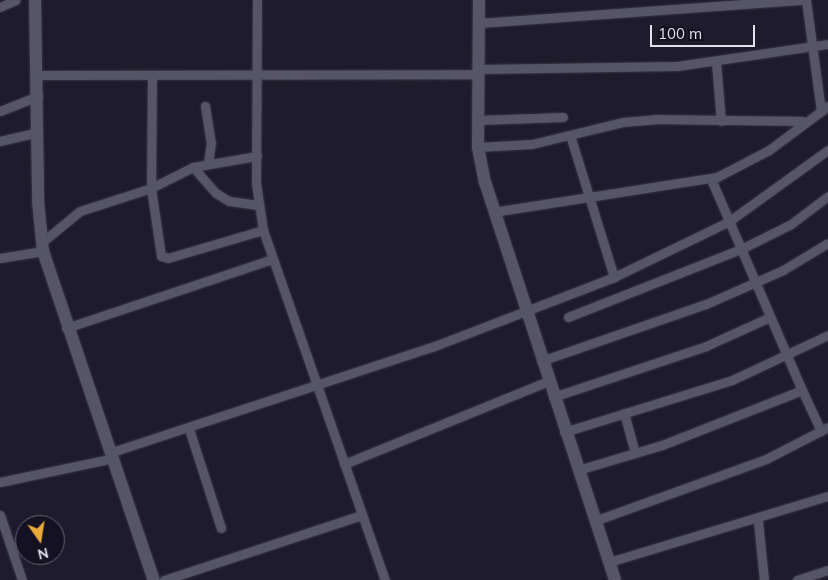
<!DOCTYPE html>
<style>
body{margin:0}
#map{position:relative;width:828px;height:580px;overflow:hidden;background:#1d1b2c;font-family:Mulish,sans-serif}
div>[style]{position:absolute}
.roads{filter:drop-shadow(0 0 1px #383643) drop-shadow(0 0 1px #383643)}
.street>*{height:9px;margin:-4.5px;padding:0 4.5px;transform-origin:4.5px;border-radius:4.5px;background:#565467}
.secondary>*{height:12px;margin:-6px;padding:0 6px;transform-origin:6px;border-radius:6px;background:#565467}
span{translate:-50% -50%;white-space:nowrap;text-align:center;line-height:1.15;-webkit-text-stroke:5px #141222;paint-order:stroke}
.north{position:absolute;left:15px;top:515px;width:50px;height:50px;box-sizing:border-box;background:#141222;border:1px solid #666472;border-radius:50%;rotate:167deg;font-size:14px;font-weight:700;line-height:20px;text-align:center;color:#e0dfeb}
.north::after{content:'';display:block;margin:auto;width:18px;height:22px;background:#e8ab37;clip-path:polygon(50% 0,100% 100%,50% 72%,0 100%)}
.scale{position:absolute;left:650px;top:25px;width:105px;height:22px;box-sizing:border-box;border:2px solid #e0dfeb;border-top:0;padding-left:6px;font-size:15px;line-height:18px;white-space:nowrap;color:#e0dfeb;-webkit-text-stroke:4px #141222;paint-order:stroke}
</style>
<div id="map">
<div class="roads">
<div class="street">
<i style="left:257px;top:0;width:183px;rotate:90.3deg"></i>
<i style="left:256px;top:183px;width:48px;rotate:81.5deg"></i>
<i style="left:263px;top:230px;width:371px;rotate:70.8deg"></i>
<i style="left:806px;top:0;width:112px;rotate:82.3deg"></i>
<i style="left:0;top:7px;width:17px;rotate:-24deg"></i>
<i style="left:480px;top:23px;width:323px;rotate:-4.1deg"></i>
<i style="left:716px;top:62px;width:59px;rotate:85.2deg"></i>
<i style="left:479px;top:69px;width:198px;rotate:-0.9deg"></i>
<i style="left:677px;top:66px;width:153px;rotate:-8.3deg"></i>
<i style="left:37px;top:75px;width:441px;rotate:-0.1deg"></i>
<i style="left:152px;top:75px;width:113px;rotate:90.5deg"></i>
<i style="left:151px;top:188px;width:69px;rotate:81.6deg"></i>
<i style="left:161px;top:256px;width:7px;rotate:16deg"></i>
<i style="left:168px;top:258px;width:99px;rotate:-16.4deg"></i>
<i style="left:205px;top:106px;width:36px;rotate:81deg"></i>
<i style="left:211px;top:142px;width:22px;rotate:98deg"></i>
<i style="left:0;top:111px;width:41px;rotate:-21.5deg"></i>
<i style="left:478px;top:120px;width:85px;rotate:-2deg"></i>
<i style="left:570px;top:135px;width:149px;rotate:72.8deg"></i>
<i style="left:0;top:141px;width:39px;rotate:-13deg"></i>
<i style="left:478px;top:147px;width:54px;rotate:-3.2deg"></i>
<i style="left:532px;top:144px;width:94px;rotate:-13.6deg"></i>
<i style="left:623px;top:122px;width:32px;rotate:-5deg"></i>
<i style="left:655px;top:119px;width:147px;rotate:0.8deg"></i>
<i style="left:193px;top:167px;width:35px;rotate:49deg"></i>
<i style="left:216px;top:193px;width:15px;rotate:32deg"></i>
<i style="left:229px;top:201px;width:29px;rotate:8deg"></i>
<i style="left:711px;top:179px;width:230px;rotate:66.7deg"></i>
<i style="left:493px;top:212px;width:227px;rotate:-8.9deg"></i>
<i style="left:717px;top:177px;width:59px;rotate:-27.4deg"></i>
<i style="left:769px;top:150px;width:74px;rotate:-36.7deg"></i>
<i style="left:41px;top:243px;width:50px;rotate:-39.4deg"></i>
<i style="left:80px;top:211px;width:75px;rotate:-17.9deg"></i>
<i style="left:151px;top:188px;width:47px;rotate:-26.6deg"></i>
<i style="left:193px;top:167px;width:65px;rotate:-9.8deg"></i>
<i style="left:0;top:258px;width:44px;rotate:-9.2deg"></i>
<i style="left:568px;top:317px;width:186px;rotate:-21.5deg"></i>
<i style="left:741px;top:249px;width:56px;rotate:-26.6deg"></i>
<i style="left:791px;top:224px;width:46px;rotate:-37.1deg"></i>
<i style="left:66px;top:328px;width:217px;rotate:-18.5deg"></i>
<i style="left:541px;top:361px;width:175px;rotate:-19.1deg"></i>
<i style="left:706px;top:304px;width:84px;rotate:-23.8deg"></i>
<i style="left:783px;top:270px;width:52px;rotate:-31deg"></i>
<i style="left:553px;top:397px;width:161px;rotate:-18.4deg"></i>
<i style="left:706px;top:346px;width:70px;rotate:-24.4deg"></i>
<i style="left:624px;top:413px;width:41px;rotate:74.6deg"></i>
<i style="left:189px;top:429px;width:104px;rotate:72.1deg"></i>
<i style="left:564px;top:432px;width:176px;rotate:-17.2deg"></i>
<i style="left:732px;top:380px;width:106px;rotate:-25.1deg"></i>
<i style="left:112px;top:452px;width:337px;rotate:-18.2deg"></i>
<i style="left:432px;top:347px;width:195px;rotate:-21deg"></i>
<i style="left:614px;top:277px;width:127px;rotate:-25.8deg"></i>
<i style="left:728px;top:222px;width:123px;rotate:-35.8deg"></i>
<i style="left:344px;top:464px;width:220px;rotate:-22.1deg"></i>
<i style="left:578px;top:470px;width:88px;rotate:-16.6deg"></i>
<i style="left:662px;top:445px;width:150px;rotate:-21.4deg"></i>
<i style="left:802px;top:390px;width:45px;rotate:65.1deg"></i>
<i style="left:0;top:482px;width:116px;rotate:-11.9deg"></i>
<i style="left:0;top:515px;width:69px;rotate:71.3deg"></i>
<i style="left:594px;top:521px;width:183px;rotate:-19.8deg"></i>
<i style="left:766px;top:459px;width:70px;rotate:-27.3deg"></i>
<i style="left:758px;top:521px;width:59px;rotate:84.2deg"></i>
<i style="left:609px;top:562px;width:229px;rotate:-16.8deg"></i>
<i style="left:164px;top:580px;width:208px;rotate:-18.2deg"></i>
<i style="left:797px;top:580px;width:33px;rotate:-18deg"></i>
</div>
<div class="secondary">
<i style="left:35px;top:0;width:201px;rotate:89.1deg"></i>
<i style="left:38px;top:201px;width:50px;rotate:84.3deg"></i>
<i style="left:43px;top:251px;width:347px;rotate:71.4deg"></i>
<i style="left:479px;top:0;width:147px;rotate:90.4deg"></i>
<i style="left:478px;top:147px;width:36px;rotate:79deg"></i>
<i style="left:485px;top:182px;width:419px;rotate:71.9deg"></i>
</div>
</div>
<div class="north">N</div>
<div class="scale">100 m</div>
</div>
